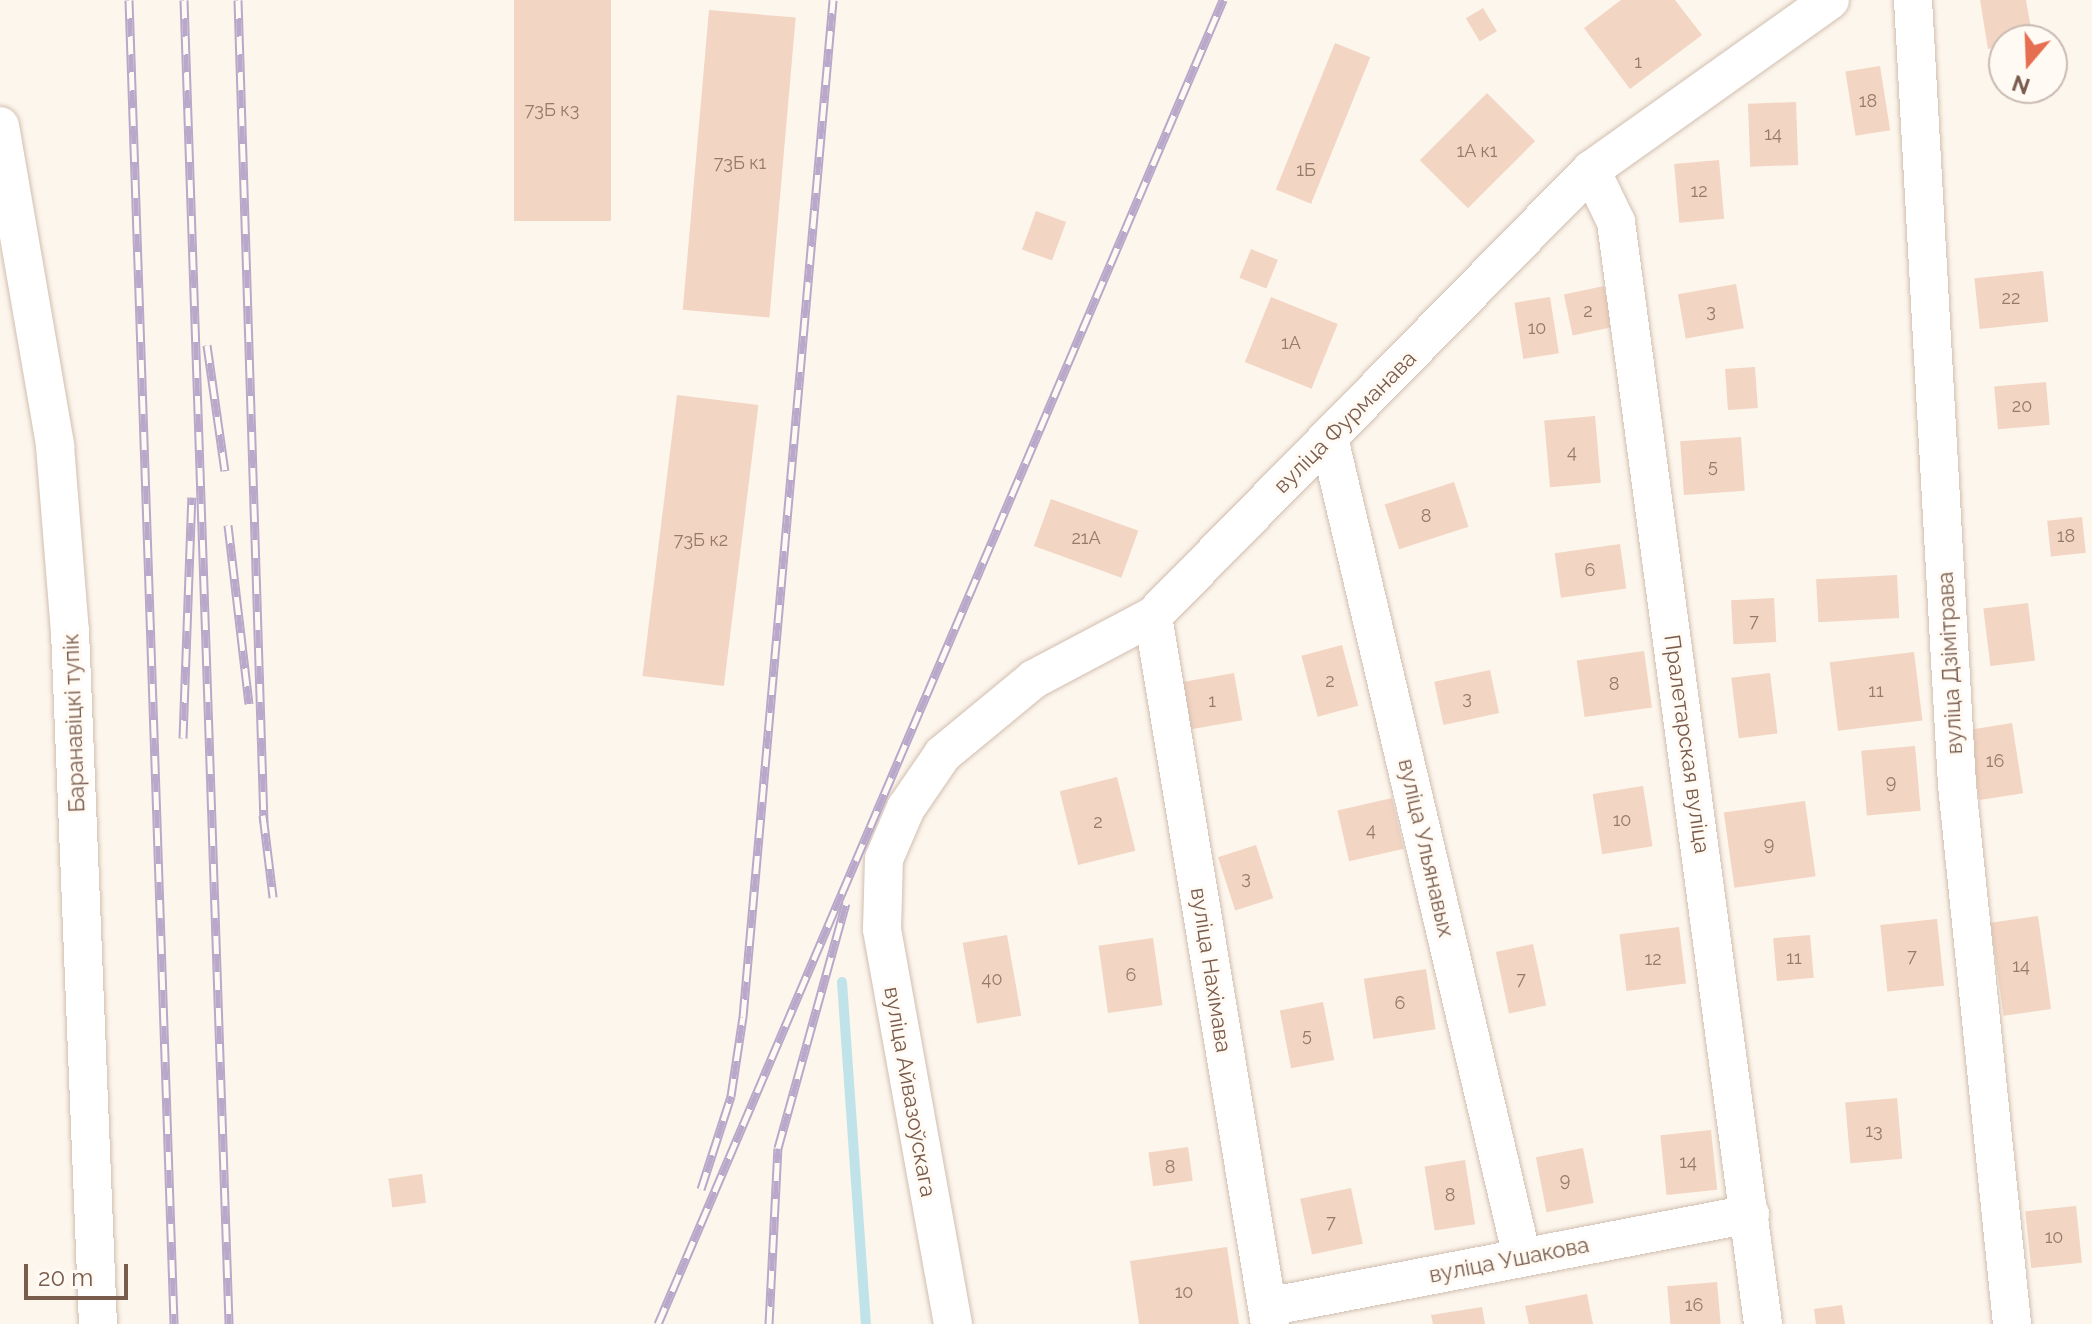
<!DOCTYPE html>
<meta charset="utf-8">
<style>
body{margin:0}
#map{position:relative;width:2092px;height:1324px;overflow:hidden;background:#fdf6ec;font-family:Raleway,sans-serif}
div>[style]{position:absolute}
.stream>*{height:10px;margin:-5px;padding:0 5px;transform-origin:5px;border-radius:5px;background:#bfe3e8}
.building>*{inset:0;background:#f3d5c3;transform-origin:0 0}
.roads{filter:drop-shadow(0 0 2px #d1beb0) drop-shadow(0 0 2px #d1beb0)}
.minor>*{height:38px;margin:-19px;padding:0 19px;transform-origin:19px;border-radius:19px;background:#fff}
.rail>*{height:9px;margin-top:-4.5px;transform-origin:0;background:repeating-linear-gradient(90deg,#fffaf3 0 18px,#b9a8c9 0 36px);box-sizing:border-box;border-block:2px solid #b9a8c9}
span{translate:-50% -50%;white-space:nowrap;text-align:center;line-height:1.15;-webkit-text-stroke:6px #fffaf3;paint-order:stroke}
.number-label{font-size:18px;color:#987a6a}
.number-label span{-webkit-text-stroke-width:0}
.street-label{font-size:22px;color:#7a5c4d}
.north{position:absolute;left:1988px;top:24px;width:80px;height:80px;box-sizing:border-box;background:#fffaf3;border:2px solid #cabbb1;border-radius:50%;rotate:199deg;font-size:22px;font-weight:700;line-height:32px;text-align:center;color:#7a5c4d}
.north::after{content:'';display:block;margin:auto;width:28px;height:36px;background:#e76f51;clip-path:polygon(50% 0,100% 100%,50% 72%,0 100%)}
.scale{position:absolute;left:24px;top:1264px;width:104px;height:36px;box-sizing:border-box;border:4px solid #7a5c4d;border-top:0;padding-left:10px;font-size:24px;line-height:28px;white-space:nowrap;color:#7a5c4d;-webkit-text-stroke:6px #fffaf3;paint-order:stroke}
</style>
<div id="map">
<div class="stream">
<i style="left:842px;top:982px;width:343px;rotate:86deg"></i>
</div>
<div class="building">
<i style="left:514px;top:0;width:97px;height:221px"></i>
<i style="clip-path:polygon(1621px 0,1675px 0,1702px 35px,1630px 89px,1584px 28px)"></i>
<i style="clip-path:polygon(1980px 0,2026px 0,2033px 40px,2004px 40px,2004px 46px,1988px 49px)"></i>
<i style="left:1483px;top:8px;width:27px;height:20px;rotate:59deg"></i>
<i style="left:709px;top:10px;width:87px;height:301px;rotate:5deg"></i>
<i style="left:1335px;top:43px;width:38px;height:158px;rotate:22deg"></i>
<i style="left:1880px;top:66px;width:65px;height:35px;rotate:81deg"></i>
<i style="left:1487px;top:93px;width:68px;height:95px;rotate:45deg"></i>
<i style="left:1796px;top:102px;width:63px;height:48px;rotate:88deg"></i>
<i style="left:1719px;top:160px;width:59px;height:45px;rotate:85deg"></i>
<i style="left:1036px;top:211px;width:32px;height:41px;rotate:20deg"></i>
<i style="left:1251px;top:249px;width:29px;height:31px;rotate:22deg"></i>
<i style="left:2043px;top:271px;width:51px;height:69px;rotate:84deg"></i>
<i style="left:1736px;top:284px;width:45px;height:59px;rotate:80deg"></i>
<i style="left:1604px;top:286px;width:42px;height:41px;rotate:78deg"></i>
<i style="left:1271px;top:297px;width:72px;height:70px;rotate:22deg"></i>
<i style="left:1550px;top:297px;width:57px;height:36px;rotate:81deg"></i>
<i style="left:1755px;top:367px;width:41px;height:30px;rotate:86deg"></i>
<i style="left:2046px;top:382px;width:43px;height:52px;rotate:85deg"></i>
<i style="left:677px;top:395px;width:82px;height:283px;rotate:7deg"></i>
<i style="left:1595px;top:416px;width:67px;height:51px;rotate:85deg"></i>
<i style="left:1741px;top:437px;width:54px;height:61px;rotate:86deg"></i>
<i style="left:1454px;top:482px;width:47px;height:73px;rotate:72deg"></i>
<i style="left:1051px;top:499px;width:93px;height:50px;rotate:20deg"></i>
<i style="left:2082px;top:517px;width:36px;height:35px;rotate:84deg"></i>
<i style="left:1620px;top:544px;width:45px;height:66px;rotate:82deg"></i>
<i style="left:1897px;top:575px;width:43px;height:81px;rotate:87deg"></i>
<i style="left:1774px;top:598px;width:44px;height:43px;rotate:87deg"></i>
<i style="left:2028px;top:603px;width:58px;height:45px;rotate:83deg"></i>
<i style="left:1342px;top:645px;width:63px;height:42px;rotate:75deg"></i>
<i style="left:1644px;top:651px;width:57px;height:68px;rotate:82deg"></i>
<i style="left:1914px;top:652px;width:69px;height:85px;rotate:83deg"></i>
<i style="left:1490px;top:670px;width:44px;height:57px;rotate:78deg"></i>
<i style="left:1234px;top:673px;width:48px;height:52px;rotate:80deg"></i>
<i style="left:1770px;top:673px;width:61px;height:39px;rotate:83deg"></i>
<i style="left:2012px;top:723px;width:71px;height:44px;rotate:81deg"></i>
<i style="left:1915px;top:746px;width:65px;height:54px;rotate:85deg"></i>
<i style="left:1117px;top:777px;width:76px;height:59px;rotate:76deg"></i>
<i style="left:1643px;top:786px;width:61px;height:51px;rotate:81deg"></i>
<i style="left:1392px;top:798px;width:52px;height:56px;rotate:77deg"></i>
<i style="left:1805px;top:801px;width:76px;height:82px;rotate:82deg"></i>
<i style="left:1256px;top:845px;width:56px;height:40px;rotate:72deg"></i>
<i style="left:2038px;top:916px;width:94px;height:48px;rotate:82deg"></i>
<i style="left:1937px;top:919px;width:67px;height:57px;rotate:84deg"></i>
<i style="left:1679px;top:927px;width:57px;height:60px;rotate:83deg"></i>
<i style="left:1007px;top:935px;width:82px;height:45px;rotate:80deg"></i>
<i style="left:1810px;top:935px;width:43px;height:37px;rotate:85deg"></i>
<i style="left:1153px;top:938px;width:68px;height:55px;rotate:82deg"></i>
<i style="left:1533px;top:944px;width:63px;height:38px;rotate:78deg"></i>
<i style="left:1426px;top:969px;width:61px;height:63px;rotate:81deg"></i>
<i style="left:1323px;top:1002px;width:59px;height:44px;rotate:79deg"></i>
<i style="left:1897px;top:1098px;width:61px;height:52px;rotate:85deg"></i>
<i style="left:1711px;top:1130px;width:60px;height:51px;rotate:84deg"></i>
<i style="left:1188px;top:1147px;width:34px;height:40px;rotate:82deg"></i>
<i style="left:1583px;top:1148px;width:56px;height:48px;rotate:79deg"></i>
<i style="left:1465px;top:1160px;width:65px;height:41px;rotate:81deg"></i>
<i style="left:422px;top:1174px;width:29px;height:34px;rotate:82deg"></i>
<i style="left:1351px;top:1188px;width:57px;height:52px;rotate:78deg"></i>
<i style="left:2076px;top:1206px;width:57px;height:51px;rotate:84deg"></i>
<i style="clip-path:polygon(1227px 1247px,1239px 1324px,1139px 1324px,1130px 1261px)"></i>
<i style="left:1717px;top:1282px;width:42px;height:50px;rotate:85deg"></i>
<i style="clip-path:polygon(1587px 1294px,1593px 1324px,1529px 1324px,1525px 1306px)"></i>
<i style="clip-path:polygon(1842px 1305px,1845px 1324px,1816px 1324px,1814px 1309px)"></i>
<i style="clip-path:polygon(1482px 1307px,1485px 1324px,1433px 1324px,1431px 1315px)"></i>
</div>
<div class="roads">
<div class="minor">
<i style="left:1913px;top:0;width:786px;rotate:86.79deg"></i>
<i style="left:1957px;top:785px;width:542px;rotate:84.17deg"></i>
<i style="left:0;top:126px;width:325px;rotate:80.2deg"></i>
<i style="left:55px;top:446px;width:186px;rotate:85.4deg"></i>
<i style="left:70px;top:631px;width:694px;rotate:87.69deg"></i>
<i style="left:1591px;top:170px;width:58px;rotate:64.3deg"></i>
<i style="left:1616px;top:222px;width:1112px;rotate:82.4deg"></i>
<i style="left:1329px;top:438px;width:841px;rotate:76.74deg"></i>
<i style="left:1153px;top:616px;width:718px;rotate:80.62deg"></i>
<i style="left:1267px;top:1307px;width:492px;rotate:-10.9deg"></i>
<i style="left:953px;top:1324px;width:401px;rotate:-100.2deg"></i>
<i style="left:882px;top:929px;width:70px;rotate:-88.4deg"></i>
<i style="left:884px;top:859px;width:56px;rotate:-66.7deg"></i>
<i style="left:906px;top:808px;width:65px;rotate:-55.6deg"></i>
<i style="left:943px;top:754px;width:118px;rotate:-39.5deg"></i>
<i style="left:1034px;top:679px;width:135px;rotate:-27.9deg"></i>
<i style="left:1153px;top:616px;width:625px;rotate:-45.52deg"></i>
<i style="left:1591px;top:170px;width:293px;rotate:-35.4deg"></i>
</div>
</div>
<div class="rail">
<i style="left:129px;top:0;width:1325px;rotate:88.05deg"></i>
<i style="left:184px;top:0;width:1325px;rotate:88.05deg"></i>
<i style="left:238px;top:0;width:823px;rotate:88.19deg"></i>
<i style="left:207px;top:345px;width:127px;rotate:81.9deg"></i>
<i style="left:228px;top:525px;width:180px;rotate:83.3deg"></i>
<i style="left:183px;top:738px;width:241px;rotate:-87.9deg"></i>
<i style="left:263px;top:815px;width:83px;rotate:83deg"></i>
<i style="left:701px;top:1189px;width:98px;rotate:-72.1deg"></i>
<i style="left:731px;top:1096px;width:80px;rotate:-81.4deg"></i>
<i style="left:743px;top:1017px;width:1021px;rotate:-84.94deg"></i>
<i style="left:658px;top:1324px;width:1440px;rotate:-66.89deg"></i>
<i style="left:769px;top:1324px;width:176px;rotate:-87.1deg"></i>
<i style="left:778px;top:1148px;width:254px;rotate:-74.5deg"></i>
</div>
<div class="number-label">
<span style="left:1638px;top:62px">1</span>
<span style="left:1868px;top:101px">18</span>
<span style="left:552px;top:110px">73Б к3</span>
<span style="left:1773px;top:134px">14</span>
<span style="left:1477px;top:151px">1А к1</span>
<span style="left:740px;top:163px">73Б к1</span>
<span style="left:1306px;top:170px">1Б</span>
<span style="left:1699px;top:191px">12</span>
<span style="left:2011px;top:298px">22</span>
<span style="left:1588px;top:311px">2</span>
<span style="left:1711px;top:311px">3</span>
<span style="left:1537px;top:328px">10</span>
<span style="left:1291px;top:343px">1А</span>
<span style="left:2022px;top:406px">20</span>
<span style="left:1572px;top:452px">4</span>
<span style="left:1713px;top:466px">5</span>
<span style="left:1426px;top:516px">8</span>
<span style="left:2066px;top:536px">18</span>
<span style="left:1086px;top:538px">21А</span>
<span style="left:701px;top:540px">73Б к2</span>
<span style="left:1590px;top:570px">6</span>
<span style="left:1754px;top:621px">7</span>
<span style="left:1330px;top:681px">2</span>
<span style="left:1614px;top:684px">8</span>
<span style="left:1876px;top:691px">11</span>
<span style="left:1467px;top:698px">3</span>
<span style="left:1212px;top:701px">1</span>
<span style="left:1995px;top:761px">16</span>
<span style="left:1891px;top:782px">9</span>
<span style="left:1622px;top:820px">10</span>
<span style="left:1098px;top:822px">2</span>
<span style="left:1371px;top:830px">4</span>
<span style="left:1769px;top:844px">9</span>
<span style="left:1246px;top:878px">3</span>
<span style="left:1912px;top:956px">7</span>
<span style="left:1794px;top:958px">11</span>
<span style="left:1653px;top:959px">12</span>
<span style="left:2021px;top:966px">14</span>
<span style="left:1131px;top:975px">6</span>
<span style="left:992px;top:979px">40</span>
<span style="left:1521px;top:979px">7</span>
<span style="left:1400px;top:1003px">6</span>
<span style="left:1307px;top:1035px">5</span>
<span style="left:1874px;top:1131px">13</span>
<span style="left:1688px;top:1162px">14</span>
<span style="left:1170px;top:1167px">8</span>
<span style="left:1565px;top:1180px">9</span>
<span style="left:1450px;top:1195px">8</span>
<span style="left:1331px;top:1222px">7</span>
<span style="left:2054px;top:1237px">10</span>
<span style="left:1184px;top:1292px">10</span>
<span style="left:1694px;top:1305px">16</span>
</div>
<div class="street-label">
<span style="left:1345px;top:422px;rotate:-45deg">вуліца Фурманава</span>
<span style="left:1950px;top:663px;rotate:-93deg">вуліца Дзімітрава</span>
<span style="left:74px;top:723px;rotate:-92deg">Баранавіцкі тупік</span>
<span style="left:1687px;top:744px;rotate:82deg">Пралетарская вуліца</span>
<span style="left:1426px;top:848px;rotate:77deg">вуліца Ульянавых</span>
<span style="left:1211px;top:970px;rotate:81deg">вуліца Нахімава</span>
<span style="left:910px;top:1092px;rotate:80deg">вуліца Айвазоўскага</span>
<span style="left:1509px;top:1260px;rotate:-11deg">вуліца Ушакова</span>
</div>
<div class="north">N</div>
<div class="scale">20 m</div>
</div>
